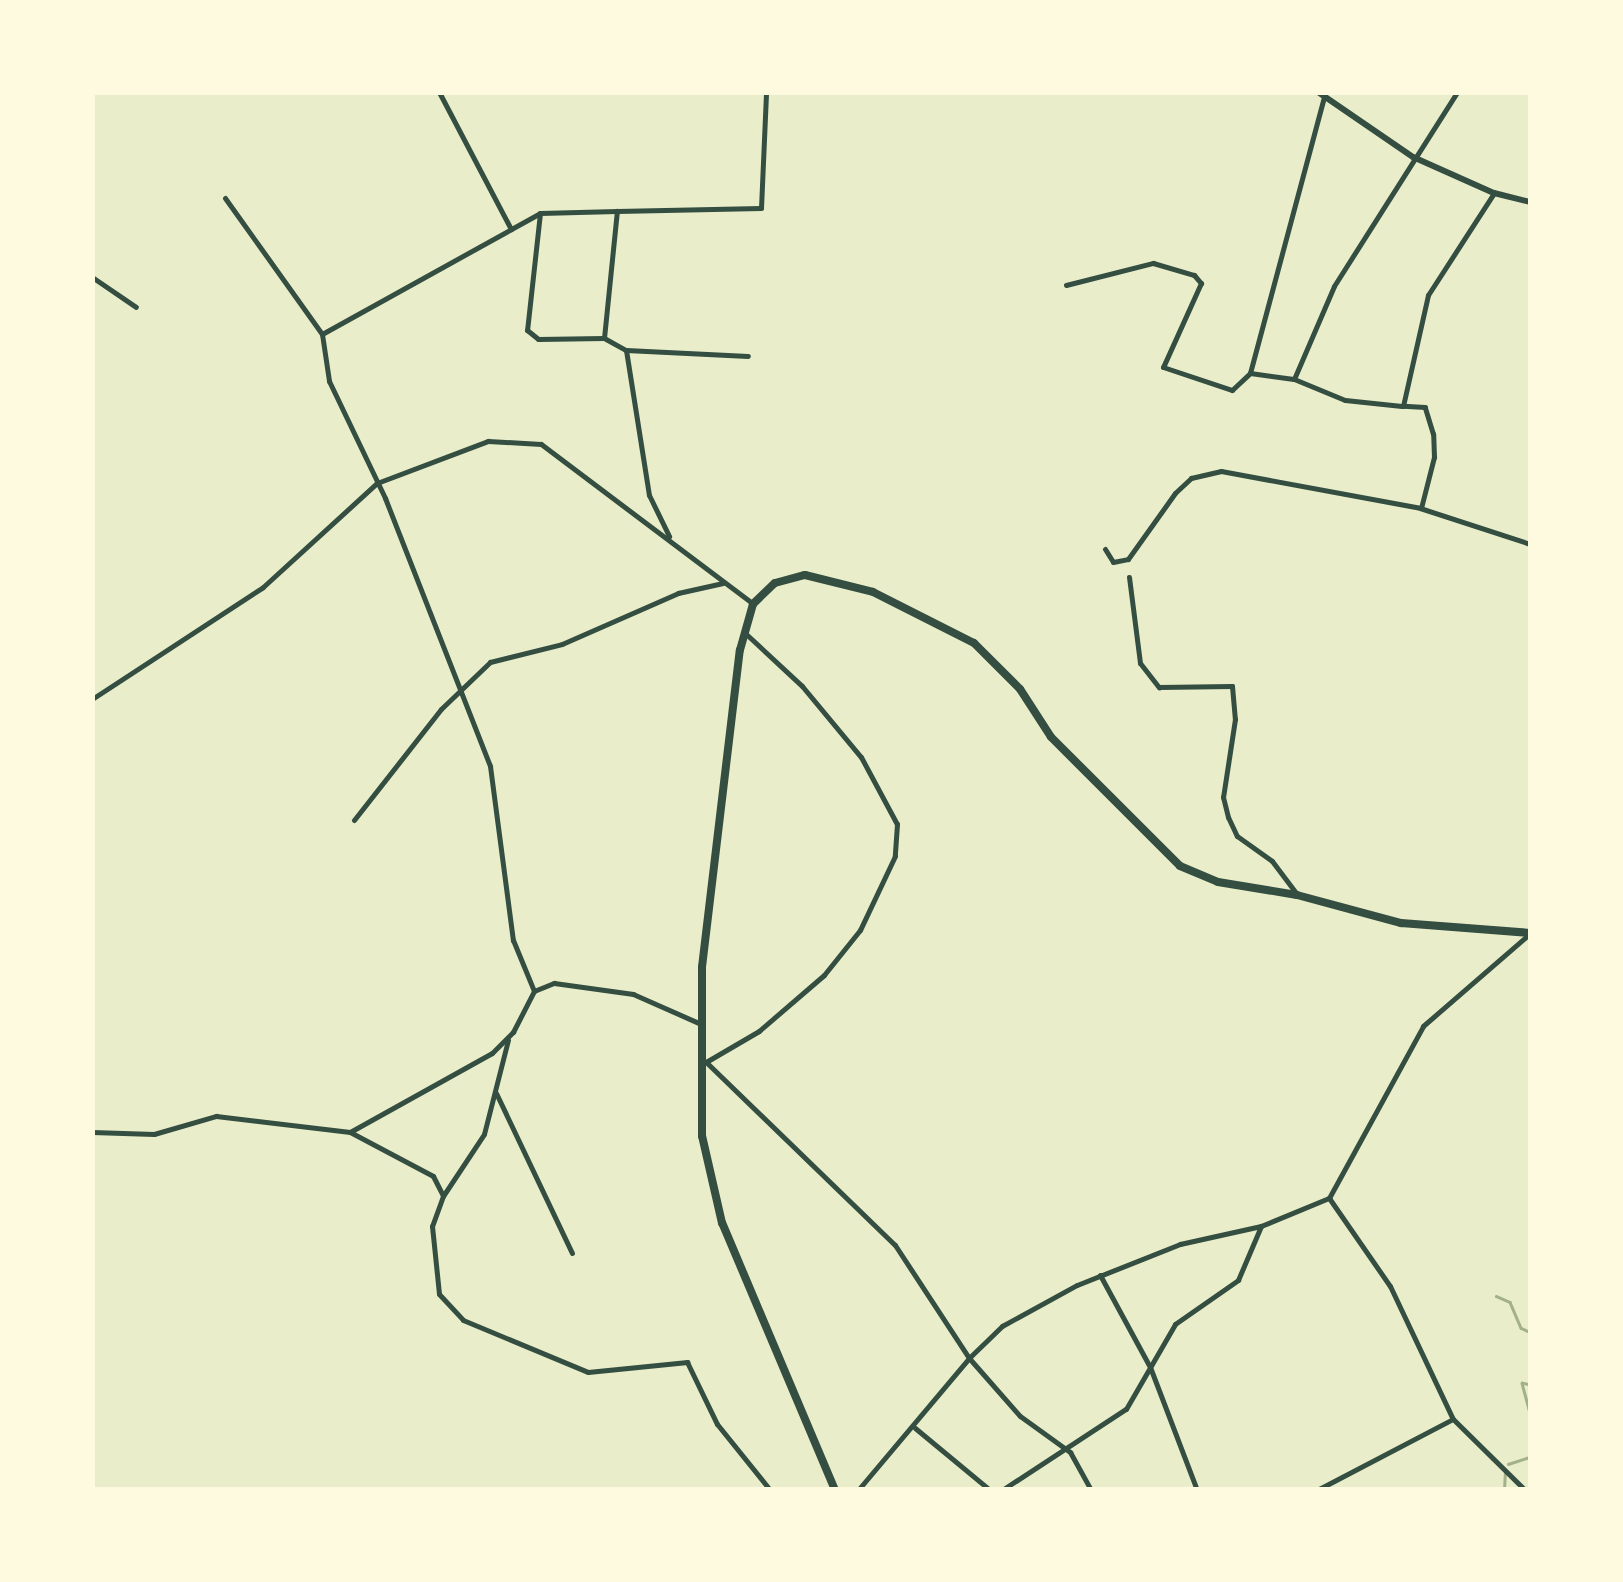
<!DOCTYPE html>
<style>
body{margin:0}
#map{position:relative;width:1623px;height:1582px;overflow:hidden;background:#e9edc9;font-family:"Alegreya Sans",sans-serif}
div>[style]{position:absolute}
.stream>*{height:2.5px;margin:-1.25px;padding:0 1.25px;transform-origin:1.25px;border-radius:1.25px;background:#a3b18a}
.minor>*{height:5px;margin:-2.5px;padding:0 2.5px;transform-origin:2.5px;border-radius:2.5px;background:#344e41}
.secondary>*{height:6px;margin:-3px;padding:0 3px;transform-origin:3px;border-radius:3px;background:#344e41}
.primary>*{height:8px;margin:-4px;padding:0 4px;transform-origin:4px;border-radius:4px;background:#344e41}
span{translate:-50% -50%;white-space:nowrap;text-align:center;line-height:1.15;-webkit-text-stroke:9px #fefae0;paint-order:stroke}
.frame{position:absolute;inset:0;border:95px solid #fefae0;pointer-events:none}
</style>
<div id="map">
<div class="stream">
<i style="left:1496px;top:1296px;width:15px;rotate:23deg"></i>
<i style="left:1510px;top:1302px;width:28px;rotate:67deg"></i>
<i style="left:1521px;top:1328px;width:10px;rotate:24deg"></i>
<i style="left:1530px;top:1385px;width:8px;rotate:-166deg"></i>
<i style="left:1522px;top:1383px;width:31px;rotate:75deg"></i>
<i style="left:1508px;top:1464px;width:23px;rotate:-18deg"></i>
<i style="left:1504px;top:1490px;width:17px;rotate:-87deg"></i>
</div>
<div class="minor">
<i style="left:439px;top:92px;width:155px;rotate:62.3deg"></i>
<i style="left:225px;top:198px;width:167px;rotate:54.5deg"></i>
<i style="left:322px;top:334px;width:48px;rotate:81.5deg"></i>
<i style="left:329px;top:381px;width:130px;rotate:64.4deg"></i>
<i style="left:385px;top:498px;width:288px;rotate:68.6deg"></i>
<i style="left:490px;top:766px;width:176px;rotate:82.5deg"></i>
<i style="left:513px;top:940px;width:55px;rotate:67.6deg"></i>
<i style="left:540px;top:213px;width:118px;rotate:96.3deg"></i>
<i style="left:527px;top:330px;width:14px;rotate:39deg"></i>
<i style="left:538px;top:339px;width:66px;rotate:-0.9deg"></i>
<i style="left:604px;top:338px;width:25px;rotate:29deg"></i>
<i style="left:626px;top:350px;width:122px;rotate:2.8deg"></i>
<i style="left:92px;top:277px;width:53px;rotate:34.3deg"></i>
<i style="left:1066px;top:285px;width:90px;rotate:-14.2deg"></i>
<i style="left:1153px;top:263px;width:43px;rotate:16.3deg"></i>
<i style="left:1194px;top:275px;width:11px;rotate:49deg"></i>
<i style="left:1201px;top:283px;width:92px;rotate:114.3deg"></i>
<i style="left:1163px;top:367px;width:73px;rotate:18.4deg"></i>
<i style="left:1232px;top:390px;width:25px;rotate:-43deg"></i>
<i style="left:1250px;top:373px;width:286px;rotate:-75deg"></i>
<i style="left:322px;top:334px;width:249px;rotate:-29deg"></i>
<i style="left:540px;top:213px;width:77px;rotate:-1.5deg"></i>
<i style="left:604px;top:338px;width:128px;rotate:-84.2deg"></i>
<i style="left:617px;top:211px;width:144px;rotate:-1.2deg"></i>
<i style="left:761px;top:208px;width:116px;rotate:-87.5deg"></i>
<i style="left:626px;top:350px;width:147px;rotate:81deg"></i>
<i style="left:649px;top:495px;width:46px;rotate:64deg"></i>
<i style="left:1250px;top:373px;width:44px;rotate:7.8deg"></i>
<i style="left:1294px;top:379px;width:55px;rotate:22.4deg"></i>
<i style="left:1345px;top:400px;width:57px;rotate:6deg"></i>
<i style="left:1294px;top:379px;width:101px;rotate:-66.7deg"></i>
<i style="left:1334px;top:286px;width:230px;rotate:-57.6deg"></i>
<i style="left:1421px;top:508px;width:53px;rotate:-75.7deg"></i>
<i style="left:1434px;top:457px;width:23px;rotate:-92deg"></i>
<i style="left:1433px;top:434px;width:28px;rotate:-107deg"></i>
<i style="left:1425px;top:407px;width:22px;rotate:-177deg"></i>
<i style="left:1403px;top:406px;width:114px;rotate:-77.3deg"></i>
<i style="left:1428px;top:295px;width:121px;rotate:-57.1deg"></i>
<i style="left:1105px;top:549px;width:15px;rotate:58deg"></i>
<i style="left:1113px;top:562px;width:15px;rotate:-11deg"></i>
<i style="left:1128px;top:559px;width:81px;rotate:-54.5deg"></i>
<i style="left:1175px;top:493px;width:22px;rotate:-43deg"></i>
<i style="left:1191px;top:478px;width:31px;rotate:-13deg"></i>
<i style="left:1221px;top:471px;width:202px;rotate:10.5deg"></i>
<i style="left:1420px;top:508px;width:116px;rotate:18.1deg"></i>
<i style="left:1129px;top:577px;width:87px;rotate:82.7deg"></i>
<i style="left:1140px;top:663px;width:31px;rotate:52deg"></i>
<i style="left:1159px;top:687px;width:73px;rotate:-0.8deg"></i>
<i style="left:1232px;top:686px;width:33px;rotate:85deg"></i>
<i style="left:1235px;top:719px;width:79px;rotate:98.7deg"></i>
<i style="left:1223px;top:797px;width:21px;rotate:76deg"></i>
<i style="left:1228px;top:817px;width:21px;rotate:65deg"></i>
<i style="left:1237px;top:836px;width:43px;rotate:35.5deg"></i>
<i style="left:1272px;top:861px;width:40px;rotate:53deg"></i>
<i style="left:745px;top:633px;width:78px;rotate:42.9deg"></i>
<i style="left:802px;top:686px;width:92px;rotate:50.3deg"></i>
<i style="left:861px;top:757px;width:76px;rotate:61.8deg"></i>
<i style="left:897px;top:824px;width:32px;rotate:94deg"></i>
<i style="left:895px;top:856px;width:82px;rotate:115.3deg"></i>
<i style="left:860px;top:930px;width:58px;rotate:128.7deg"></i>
<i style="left:824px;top:975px;width:86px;rotate:139.3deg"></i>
<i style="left:759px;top:1031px;width:61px;rotate:149.7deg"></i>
<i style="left:706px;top:1062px;width:263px;rotate:44.1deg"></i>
<i style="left:895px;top:1245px;width:135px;rotate:56.8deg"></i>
<i style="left:969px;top:1358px;width:46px;rotate:-44.1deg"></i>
<i style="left:1002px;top:1326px;width:85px;rotate:-28.7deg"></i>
<i style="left:1077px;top:1285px;width:111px;rotate:-21.7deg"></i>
<i style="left:1180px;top:1244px;width:83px;rotate:-12.5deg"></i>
<i style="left:92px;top:699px;width:204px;rotate:-33.2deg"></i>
<i style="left:263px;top:587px;width:154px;rotate:-42.4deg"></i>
<i style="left:377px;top:483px;width:119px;rotate:-20.7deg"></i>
<i style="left:488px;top:441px;width:53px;rotate:3.2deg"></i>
<i style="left:541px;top:444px;width:266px;rotate:37deg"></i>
<i style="left:354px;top:820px;width:141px;rotate:-51.9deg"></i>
<i style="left:441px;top:709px;width:68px;rotate:-43.8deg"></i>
<i style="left:490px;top:662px;width:74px;rotate:-14deg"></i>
<i style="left:562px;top:644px;width:127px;rotate:-23.7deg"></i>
<i style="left:678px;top:593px;width:46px;rotate:-12.5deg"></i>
<i style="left:496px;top:1093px;width:177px;rotate:64.6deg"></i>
<i style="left:92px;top:1132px;width:62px;rotate:1.8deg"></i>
<i style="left:154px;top:1134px;width:65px;rotate:-16.2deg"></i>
<i style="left:216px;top:1116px;width:135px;rotate:6.8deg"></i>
<i style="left:350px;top:1132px;width:162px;rotate:-29.1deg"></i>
<i style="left:492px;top:1053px;width:30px;rotate:-45deg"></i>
<i style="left:513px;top:1032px;width:46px;rotate:-62.9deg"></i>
<i style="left:534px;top:991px;width:22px;rotate:-22deg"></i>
<i style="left:554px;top:983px;width:80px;rotate:7.9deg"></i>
<i style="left:633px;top:994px;width:74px;rotate:23.8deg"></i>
<i style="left:350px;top:1132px;width:94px;rotate:27.9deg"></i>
<i style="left:433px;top:1176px;width:22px;rotate:63deg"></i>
<i style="left:443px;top:1196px;width:32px;rotate:110deg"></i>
<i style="left:432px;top:1226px;width:68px;rotate:84.1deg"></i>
<i style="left:439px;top:1294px;width:35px;rotate:47deg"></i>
<i style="left:463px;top:1320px;width:135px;rotate:22.6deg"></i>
<i style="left:588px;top:1372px;width:100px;rotate:-5.8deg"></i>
<i style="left:687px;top:1362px;width:69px;rotate:64.2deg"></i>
<i style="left:717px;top:1424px;width:85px;rotate:51.2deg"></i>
<i style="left:443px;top:1196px;width:74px;rotate:-56.5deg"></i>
<i style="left:484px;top:1134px;width:97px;rotate:-75.7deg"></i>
<i style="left:1329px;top:1198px;width:107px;rotate:55.3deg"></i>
<i style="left:1390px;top:1286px;width:147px;rotate:64.7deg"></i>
<i style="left:1453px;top:1419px;width:101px;rotate:44.6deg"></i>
<i style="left:1100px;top:1275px;width:105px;rotate:61.5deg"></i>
<i style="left:1150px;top:1367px;width:132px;rotate:69.1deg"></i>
<i style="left:915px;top:1428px;width:97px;rotate:39.6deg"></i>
<i style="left:858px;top:1490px;width:172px;rotate:-49.9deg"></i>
<i style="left:969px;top:1358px;width:77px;rotate:48.7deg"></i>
<i style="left:1020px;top:1416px;width:62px;rotate:35.8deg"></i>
<i style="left:1070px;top:1452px;width:43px;rotate:61.1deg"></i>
<i style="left:1002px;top:1490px;width:148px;rotate:-33.2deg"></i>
<i style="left:1126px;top:1409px;width:98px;rotate:-60deg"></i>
<i style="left:1175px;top:1324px;width:77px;rotate:-34.9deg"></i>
<i style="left:1238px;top:1280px;width:59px;rotate:-66.9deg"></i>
<i style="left:1261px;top:1226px;width:74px;rotate:-22.4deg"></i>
<i style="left:1329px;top:1198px;width:196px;rotate:-61.3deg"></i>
<i style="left:1423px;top:1026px;width:139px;rotate:-40.9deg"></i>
<i style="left:1317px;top:1490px;width:153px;rotate:-27.6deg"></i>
</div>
<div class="secondary">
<i style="left:1318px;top:92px;width:115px;rotate:34.4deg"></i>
<i style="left:1413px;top:157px;width:89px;rotate:24deg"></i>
<i style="left:1494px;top:193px;width:37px;rotate:14deg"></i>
</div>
<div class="primary">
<i style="left:835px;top:1490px;width:290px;rotate:-112.9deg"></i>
<i style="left:722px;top:1223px;width:89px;rotate:-102.9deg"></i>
<i style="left:702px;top:1136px;width:169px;rotate:-90deg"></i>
<i style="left:702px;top:967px;width:319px;rotate:-83.2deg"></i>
<i style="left:740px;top:650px;width:48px;rotate:-74.2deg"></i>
<i style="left:753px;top:604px;width:30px;rotate:-44deg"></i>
<i style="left:775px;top:583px;width:31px;rotate:-15deg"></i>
<i style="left:805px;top:575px;width:70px;rotate:14deg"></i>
<i style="left:873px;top:592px;width:113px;rotate:26.8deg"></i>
<i style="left:974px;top:643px;width:65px;rotate:45deg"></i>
<i style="left:1020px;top:689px;width:57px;rotate:57.1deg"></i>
<i style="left:1051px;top:737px;width:182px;rotate:45deg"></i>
<i style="left:1180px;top:866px;width:41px;rotate:22.8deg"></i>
<i style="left:1218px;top:882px;width:80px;rotate:9.3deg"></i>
<i style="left:1297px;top:895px;width:108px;rotate:15.1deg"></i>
<i style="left:1401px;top:923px;width:129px;rotate:4.4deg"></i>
</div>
<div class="frame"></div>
</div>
